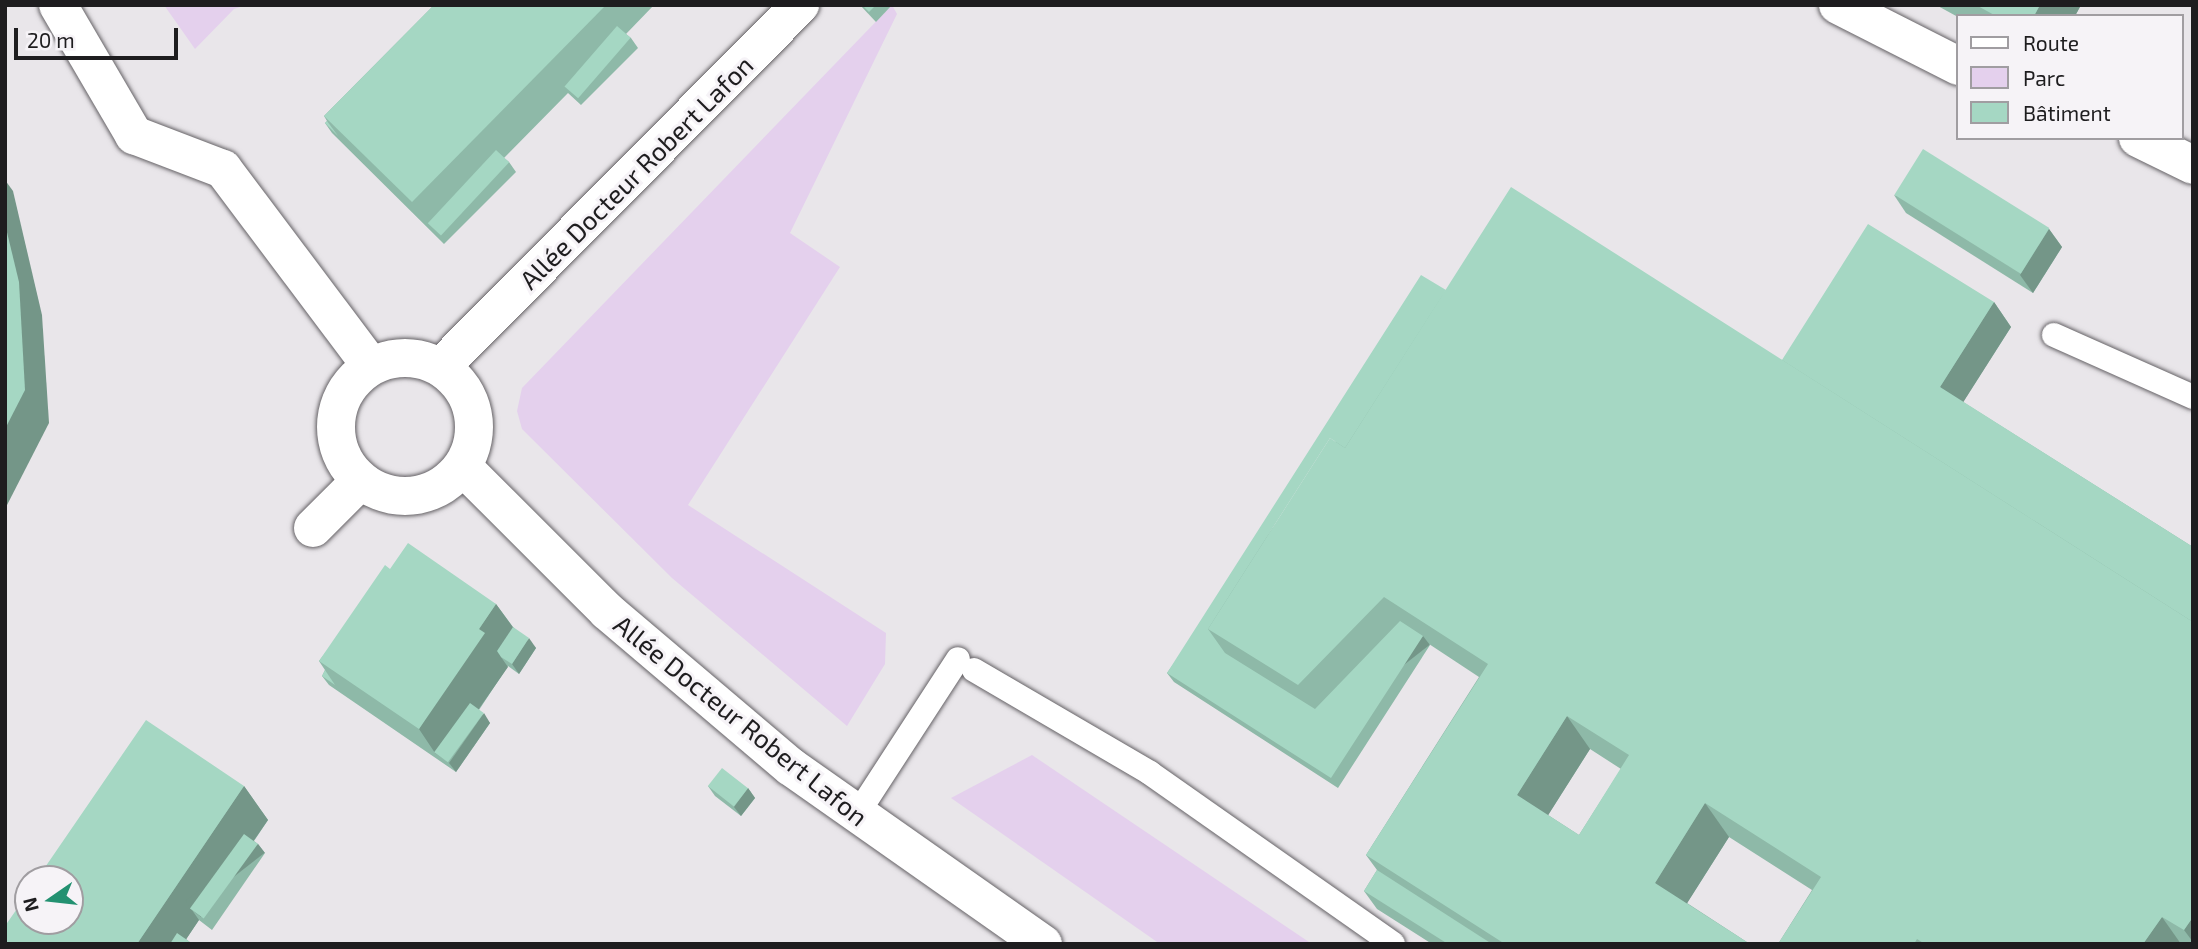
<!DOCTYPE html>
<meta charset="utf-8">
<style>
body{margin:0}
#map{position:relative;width:2198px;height:949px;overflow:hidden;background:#e9e6ea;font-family:"Exo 2",sans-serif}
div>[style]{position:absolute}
.green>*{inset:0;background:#e4d0ed}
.roads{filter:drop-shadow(0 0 2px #656266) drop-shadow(0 0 2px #656266)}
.lane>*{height:24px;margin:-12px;padding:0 12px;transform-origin:12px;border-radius:12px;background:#fff}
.street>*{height:38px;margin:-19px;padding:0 19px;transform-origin:19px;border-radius:19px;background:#fff}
.street>.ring{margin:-19px;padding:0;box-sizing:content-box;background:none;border:38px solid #fff;border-radius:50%}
.wall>*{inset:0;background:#8eb9a8}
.shaded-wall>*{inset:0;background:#749688;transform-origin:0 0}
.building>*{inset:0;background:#a5d7c3;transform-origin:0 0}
span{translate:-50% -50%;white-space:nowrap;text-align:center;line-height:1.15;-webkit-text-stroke:6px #f6f3f7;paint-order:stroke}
.street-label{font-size:26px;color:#1e1d1f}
.frame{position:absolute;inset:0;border:7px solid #1e1d1f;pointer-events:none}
.legend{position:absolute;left:1956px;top:14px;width:228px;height:126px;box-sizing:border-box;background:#f6f3f7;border:2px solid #a09da1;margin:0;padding:9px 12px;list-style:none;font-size:21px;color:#1e1d1f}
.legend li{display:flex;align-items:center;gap:14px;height:35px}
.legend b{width:35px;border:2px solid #a09da1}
.north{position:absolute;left:14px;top:865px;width:70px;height:70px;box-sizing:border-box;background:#f6f3f7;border:2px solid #a09da1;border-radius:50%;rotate:256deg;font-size:19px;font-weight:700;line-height:28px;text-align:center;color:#1e1d1f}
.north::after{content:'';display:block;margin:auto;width:24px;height:32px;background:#239171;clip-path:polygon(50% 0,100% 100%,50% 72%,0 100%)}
.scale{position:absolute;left:14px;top:28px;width:164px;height:32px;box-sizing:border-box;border:4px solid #1e1d1f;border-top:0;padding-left:9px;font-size:21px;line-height:24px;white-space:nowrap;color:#1e1d1f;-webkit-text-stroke:5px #f6f3f7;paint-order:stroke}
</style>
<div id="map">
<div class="green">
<i style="clip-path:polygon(164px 5px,246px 5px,234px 9px,195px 49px)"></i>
<i style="clip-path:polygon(892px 5px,897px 14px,790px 233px,840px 267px,688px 505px,886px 633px,885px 664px,847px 726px,672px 578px,522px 429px,517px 411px,522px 388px)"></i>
<i style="clip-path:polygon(1032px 755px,1312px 944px,1160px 944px,951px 798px)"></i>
</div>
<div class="roads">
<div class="lane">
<i style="left:2054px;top:335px;width:152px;rotate:24deg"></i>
<i style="left:974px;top:670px;width:204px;rotate:30.3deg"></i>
<i style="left:1150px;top:773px;width:297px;rotate:35.1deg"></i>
<i style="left:856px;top:816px;width:187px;rotate:-57deg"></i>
</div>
<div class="street">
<i style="left:58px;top:5px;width:151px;rotate:59.7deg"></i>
<i style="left:134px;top:135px;width:95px;rotate:20.9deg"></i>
<i style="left:223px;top:169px;width:246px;rotate:53.1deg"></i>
<i style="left:1838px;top:5px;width:135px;rotate:26.9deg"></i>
<i style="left:2138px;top:138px;width:61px;rotate:26.1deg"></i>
<i class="ring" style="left:336px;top:358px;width:100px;height:100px"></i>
<i style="left:441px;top:367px;width:510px;rotate:-45.24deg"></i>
<i style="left:463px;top:467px;width:204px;rotate:45deg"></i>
<i style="left:607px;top:611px;width:241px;rotate:40.3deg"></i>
<i style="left:791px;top:767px;width:308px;rotate:35.1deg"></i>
<i style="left:313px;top:528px;width:66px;rotate:-45deg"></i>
</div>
</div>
<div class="wall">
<i style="clip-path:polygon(434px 5px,654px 5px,626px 34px,631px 38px,638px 48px,581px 105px,568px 93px,504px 158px,509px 162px,516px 172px,444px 244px,332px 133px,325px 123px,327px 121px,324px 116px)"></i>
<i style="clip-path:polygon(860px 5px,892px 5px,876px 22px)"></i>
<i style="clip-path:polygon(1936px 5px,2081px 5px,2075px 16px,1958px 16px,1958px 17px)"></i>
<i style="clip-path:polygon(1894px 195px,2049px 229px,2062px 247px,2033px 293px,1906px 213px)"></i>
<i style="clip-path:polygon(evenodd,1446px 290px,1782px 360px,1994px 302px,2011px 327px,1963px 402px,2193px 547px,2193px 944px,1778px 944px,1812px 890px,1729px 837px,1687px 903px,1750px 944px,1432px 944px,1377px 909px,1364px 891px,1377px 870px,1366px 855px,1479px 677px,1429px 644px,1430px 645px,1338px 788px,1174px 682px,1167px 673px,1446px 290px,1590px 749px,1621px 769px,1579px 835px,1548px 815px,1590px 749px)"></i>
<i style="clip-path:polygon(390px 569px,496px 604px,513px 627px,536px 648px,519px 674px,508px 666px,479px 710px,490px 723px,456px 772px,329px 685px,322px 676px,325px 670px,319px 661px)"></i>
<i style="clip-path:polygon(244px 786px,268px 820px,254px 841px,258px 844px,265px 853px,212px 930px,199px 920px,186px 939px,192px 944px,5px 944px)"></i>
<i style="clip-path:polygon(708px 786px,748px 788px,755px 798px,741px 816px,715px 796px)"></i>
</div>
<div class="shaded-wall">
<i style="clip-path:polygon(2040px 5px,2081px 5px,2075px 16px,2034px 16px)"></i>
<i style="clip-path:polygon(5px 180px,13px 191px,42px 315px,49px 423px,5px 509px)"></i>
<i style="clip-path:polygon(2049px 229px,2062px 247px,2033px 293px,2020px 275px)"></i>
<i style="clip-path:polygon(1994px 302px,2011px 327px,1957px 412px,1940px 387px)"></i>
<i style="clip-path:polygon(496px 604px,520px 637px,501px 657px,508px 667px,444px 759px,435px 753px,419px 729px,479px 629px)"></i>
<i style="left:1423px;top:636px;width:11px;height:169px;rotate:52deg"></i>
<i style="clip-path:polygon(529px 638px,536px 648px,519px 674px,512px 664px)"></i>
<i style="clip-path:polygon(484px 713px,490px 723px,456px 772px,449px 763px)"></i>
<i style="clip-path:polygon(1567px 716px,1590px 749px,1540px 828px,1517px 795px)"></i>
<i style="clip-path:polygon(244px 786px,268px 820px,201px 917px,192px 910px,199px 920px,183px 944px,137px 944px)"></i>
<i style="clip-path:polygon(748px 788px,755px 798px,741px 816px,734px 807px)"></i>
<i style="clip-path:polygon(1705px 803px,1729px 837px,1679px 916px,1655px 883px)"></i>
<i style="left:258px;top:844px;width:11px;height:92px;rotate:52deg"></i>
<i style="clip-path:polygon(2162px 917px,2181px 944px,2143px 944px)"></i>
<i style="clip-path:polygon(2193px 917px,2193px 942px,2184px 930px)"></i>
</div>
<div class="building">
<i style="clip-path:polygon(434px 5px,606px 5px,412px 202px,324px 116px)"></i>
<i style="clip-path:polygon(862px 5px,876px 5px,869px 12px)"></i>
<i style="clip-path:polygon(1976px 5px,2040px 5px,2034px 16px,1996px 16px)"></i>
<i style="left:617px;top:26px;width:18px;height:80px;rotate:41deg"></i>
<i style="clip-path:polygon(327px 121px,338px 136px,325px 123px)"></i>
<i style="left:1923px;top:149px;width:149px;height:54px;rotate:32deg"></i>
<i style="left:496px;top:150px;width:18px;height:100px;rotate:43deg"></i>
<i style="clip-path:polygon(evenodd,1511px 187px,2193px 622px,2193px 917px,2184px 930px,2162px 917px,2143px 944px,1925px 944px,1917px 939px,1914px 944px,1778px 944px,1821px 877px,1705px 803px,1655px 883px,1750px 944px,1505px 944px,1366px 855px,1488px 664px,1384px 597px,1298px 685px,1208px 629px,1330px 438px,1345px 448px,1511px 187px,1567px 716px,1629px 755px,1579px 835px,1517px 795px,1567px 716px)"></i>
<i style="clip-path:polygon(5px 224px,19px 282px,25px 390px,5px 429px)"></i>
<i style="clip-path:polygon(1868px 224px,1994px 302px,1940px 387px,2193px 547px,2193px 622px,1782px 360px)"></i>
<i style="clip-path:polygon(1421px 275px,1446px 290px,1345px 448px,1330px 438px,1208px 629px,1225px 653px,1315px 709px,1400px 621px,1423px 636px,1331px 778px,1167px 673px)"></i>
<i style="clip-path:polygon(408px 543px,496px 604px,479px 629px,485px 633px,419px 729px,319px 661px,385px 565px,390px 569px)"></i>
<i style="clip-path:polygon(513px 627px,529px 638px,512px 664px,501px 657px,497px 651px)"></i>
<i style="clip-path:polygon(325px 670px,335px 685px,322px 676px)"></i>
<i style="left:470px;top:703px;width:17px;height:61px;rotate:36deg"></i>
<i style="clip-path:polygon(146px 720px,244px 786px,137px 944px,5px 944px,5px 926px,28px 893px,28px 921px,70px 921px,70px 879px,37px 879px)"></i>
<i style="left:722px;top:768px;width:33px;height:23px;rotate:38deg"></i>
<i style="left:244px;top:834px;width:17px;height:92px;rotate:36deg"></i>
<i style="clip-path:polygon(1377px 870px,1492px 944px,1448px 944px,1364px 891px)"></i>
<i style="clip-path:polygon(177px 933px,190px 942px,189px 944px,170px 944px)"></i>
</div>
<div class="street-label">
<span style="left:636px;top:172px;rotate:-45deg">Allée Docteur Robert Lafon</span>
<span style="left:741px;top:720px;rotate:39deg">Allée Docteur Robert Lafon</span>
</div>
<div class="frame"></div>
<ul class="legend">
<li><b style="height:9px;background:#fff"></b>Route</li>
<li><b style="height:19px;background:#e4d0ed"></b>Parc</li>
<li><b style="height:19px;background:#a5d7c3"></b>Bâtiment</li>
</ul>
<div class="north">N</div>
<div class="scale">20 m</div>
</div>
